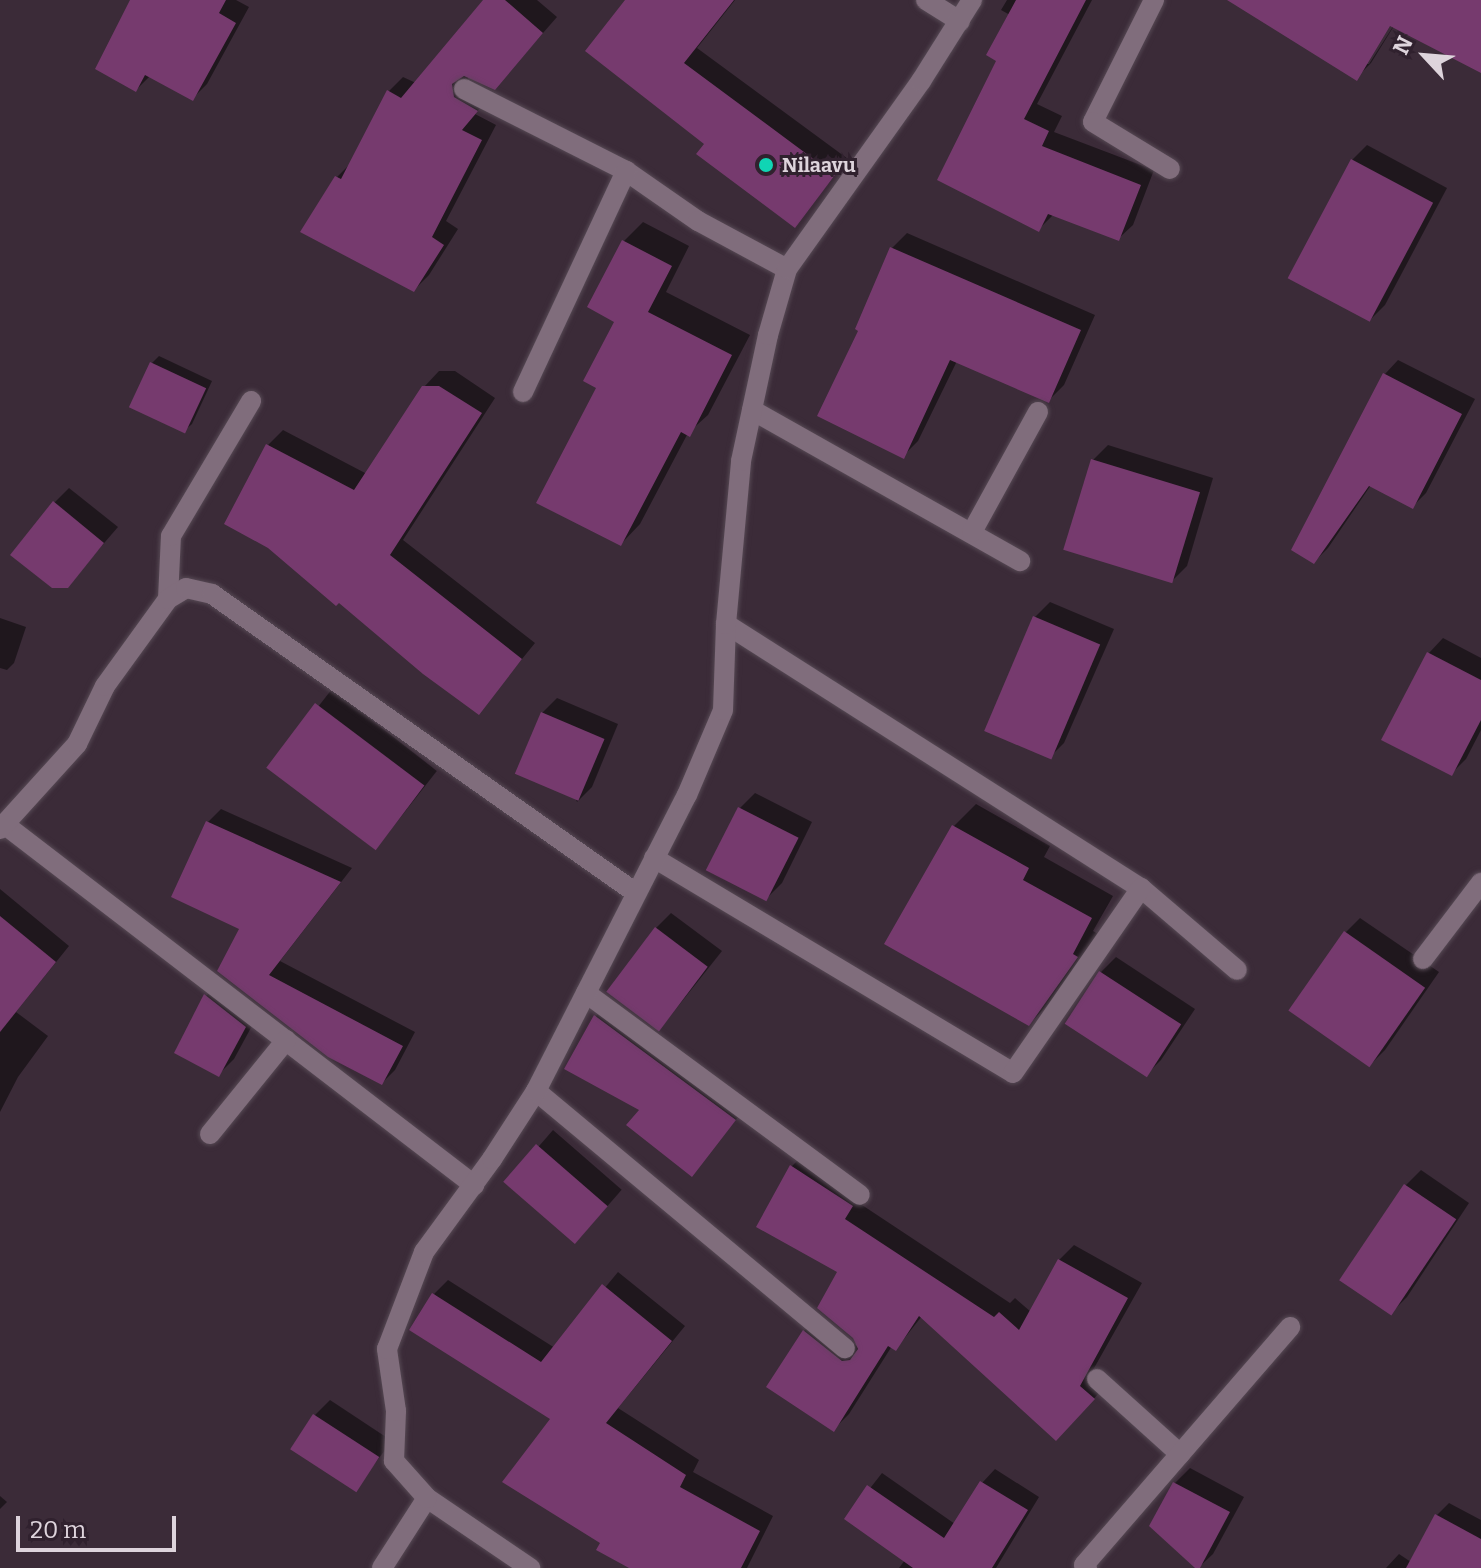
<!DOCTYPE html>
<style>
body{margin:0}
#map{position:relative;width:1481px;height:1568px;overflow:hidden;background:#3b2b38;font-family:Bitter,serif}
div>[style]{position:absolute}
.shadow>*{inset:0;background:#0007;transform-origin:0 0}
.building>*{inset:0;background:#763a6e;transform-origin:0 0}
.roads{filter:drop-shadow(0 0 2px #564954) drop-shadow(0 0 2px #564954)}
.minor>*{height:20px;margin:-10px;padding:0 10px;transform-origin:10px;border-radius:10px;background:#806d7c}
.dots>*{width:22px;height:22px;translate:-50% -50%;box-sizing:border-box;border:4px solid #30212e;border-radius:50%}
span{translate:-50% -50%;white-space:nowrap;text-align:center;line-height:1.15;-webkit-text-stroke:6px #30212e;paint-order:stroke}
.poi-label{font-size:20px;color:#ded4dc;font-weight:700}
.left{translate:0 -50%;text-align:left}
.north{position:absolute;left:1385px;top:16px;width:80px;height:80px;-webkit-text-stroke:6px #30212e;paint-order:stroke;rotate:296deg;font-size:22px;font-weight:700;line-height:32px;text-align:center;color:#ded4dc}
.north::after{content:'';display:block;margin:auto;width:28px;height:36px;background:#ded4dc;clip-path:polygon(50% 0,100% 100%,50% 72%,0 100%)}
.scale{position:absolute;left:16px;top:1516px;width:160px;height:36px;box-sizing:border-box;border:4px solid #ded4dc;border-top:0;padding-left:10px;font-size:24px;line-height:28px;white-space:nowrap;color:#ded4dc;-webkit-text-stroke:6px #30212e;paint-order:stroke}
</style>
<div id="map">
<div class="shadow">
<i style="clip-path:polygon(133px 0,236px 0,249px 7px,207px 84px,192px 99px,150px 76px,136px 90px)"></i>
<i style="clip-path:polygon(486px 0,537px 0,557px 17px,495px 88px,468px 76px,468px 82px,491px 95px,475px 114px,496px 125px,446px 221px,458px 229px,429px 275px,414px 290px,337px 177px,352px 162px,388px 92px,403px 77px,416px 83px)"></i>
<i style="clip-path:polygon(627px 0,735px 0,697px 48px,848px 159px,795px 225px)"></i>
<i style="clip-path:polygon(1007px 0,1092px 0,1037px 104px,1062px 116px,1054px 132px,1154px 170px,1133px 225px,1118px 239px,1053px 215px,1039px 229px,999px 60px,1010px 15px,1001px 10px)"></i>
<i style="clip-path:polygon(1300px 0,1404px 0,1365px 64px,1369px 64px,1410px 0,1371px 63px,1356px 78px)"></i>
<i style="clip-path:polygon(1367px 145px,1447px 188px,1385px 305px,1370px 320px,1352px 160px)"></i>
<i style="clip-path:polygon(643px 222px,689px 246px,666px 292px,750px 335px,708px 415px,688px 433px,640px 524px,621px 544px,599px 387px,617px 321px,589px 306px,624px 241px)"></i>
<i style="clip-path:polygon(907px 233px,1095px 315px,1064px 385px,1049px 400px,957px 361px,918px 441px,903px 456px,861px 330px,892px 248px)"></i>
<i style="clip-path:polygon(159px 356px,212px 381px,192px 424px,184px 431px,152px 363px)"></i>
<i style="clip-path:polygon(1398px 360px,1475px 399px,1426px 493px,1413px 506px,1371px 485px,1328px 548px,1314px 562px,1385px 374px)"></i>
<i style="clip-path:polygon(439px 371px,455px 371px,495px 398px,403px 540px,535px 643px,479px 712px,268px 445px,283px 430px,367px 474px,424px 387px)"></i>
<i style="clip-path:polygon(1108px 445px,1213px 478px,1187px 566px,1172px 581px,1093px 460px)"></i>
<i style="clip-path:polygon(69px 488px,118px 527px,67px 586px,54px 503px)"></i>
<i style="clip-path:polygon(1050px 602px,1114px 629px,1064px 743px,1049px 758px,1035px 617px)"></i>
<i style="clip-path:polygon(0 618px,26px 627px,14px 663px,7px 670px,0 668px)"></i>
<i style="clip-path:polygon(1443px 638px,1481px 658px,1481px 730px,1466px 759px,1451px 774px,1428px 654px)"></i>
<i style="left:332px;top:689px;width:133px;height:100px;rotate:38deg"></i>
<i style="clip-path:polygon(557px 698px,618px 724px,592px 787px,577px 802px,542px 713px)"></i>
<i style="clip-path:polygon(755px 793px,812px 822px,782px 883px,767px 898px,740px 808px)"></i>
<i style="clip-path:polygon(976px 804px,1050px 846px,1044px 857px,1113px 896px,1093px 931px,1098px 934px,1051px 1002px,1029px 1024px,887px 943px,954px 826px)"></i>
<i style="clip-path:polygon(221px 809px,352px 868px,280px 961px,415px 1032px,395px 1070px,382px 1083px,219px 970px,241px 928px,174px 896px,208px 822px)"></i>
<i style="clip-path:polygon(0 889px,69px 946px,16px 1012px,48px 1036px,18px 1077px,0 1112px)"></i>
<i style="clip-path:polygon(671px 913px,722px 951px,660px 1029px,656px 928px)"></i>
<i style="clip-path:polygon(1360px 918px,1439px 972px,1385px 1050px,1370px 1065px,1345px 933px)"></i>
<i style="clip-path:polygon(1116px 957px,1195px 1009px,1161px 1060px,1146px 1075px,1101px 972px)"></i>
<i style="clip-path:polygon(221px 981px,260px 1011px,234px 1059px,219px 1074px,176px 1052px,206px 996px)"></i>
<i style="clip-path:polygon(608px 1004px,747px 1106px,692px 1174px,596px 1016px)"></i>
<i style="left:553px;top:1130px;width:91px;height:69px;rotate:41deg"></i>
<i style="clip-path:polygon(807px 1151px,859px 1203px,1010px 1303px,1015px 1298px,1031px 1312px,1059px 1260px,1074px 1245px,1142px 1283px,1093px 1370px,1108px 1383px,1071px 1424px,922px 1316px,896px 1349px,892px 1346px,849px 1414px,834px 1429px,769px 1386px,804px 1331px,819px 1316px,859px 1348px,840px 1271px,759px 1226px,792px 1166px)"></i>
<i style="clip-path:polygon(1421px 1170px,1469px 1203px,1407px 1297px,1392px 1312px,1343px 1280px,1406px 1185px)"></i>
<i style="clip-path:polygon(618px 1272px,685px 1326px,618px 1408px,699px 1460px,693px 1472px,773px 1516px,747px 1568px,634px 1568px,603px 1542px,553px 1418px,434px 1294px,448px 1280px,555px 1348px)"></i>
<i style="clip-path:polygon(330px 1400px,392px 1441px,356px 1488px,315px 1415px)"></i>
<i style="clip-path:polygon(1190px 1468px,1244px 1497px,1213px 1554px,1198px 1568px,1152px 1526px,1175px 1483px)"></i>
<i style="clip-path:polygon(995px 1469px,1039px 1497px,996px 1568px,899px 1568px,905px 1560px,846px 1519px,882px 1473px,955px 1524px,982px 1483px)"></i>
<i style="clip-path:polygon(0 1496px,7px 1502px,0 1509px)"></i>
<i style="clip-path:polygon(1449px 1503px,1481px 1520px,1481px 1559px,1476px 1568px,1386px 1568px,1399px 1554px,1411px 1562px,1436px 1516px)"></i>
</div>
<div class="building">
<i style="clip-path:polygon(130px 0,226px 0,219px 13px,236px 23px,193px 101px,145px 75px,136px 92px,95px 69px)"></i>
<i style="clip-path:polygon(483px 0,505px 0,543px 33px,495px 90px,464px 76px,452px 84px,454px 97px,478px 111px,462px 130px,482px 140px,432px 237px,444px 245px,414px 292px,300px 232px,335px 176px,341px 179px,387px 90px,401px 98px)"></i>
<i style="clip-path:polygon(625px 0,734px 0,684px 63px,835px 175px,795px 228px,696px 154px,704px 144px,585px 51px)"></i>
<i style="clip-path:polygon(1016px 0,1086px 0,1024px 119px,1049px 131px,1042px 146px,1141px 185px,1119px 241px,1048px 214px,1039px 232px,937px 180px,996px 61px,986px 55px)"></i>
<i style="clip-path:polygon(1227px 0,1481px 0,1481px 73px,1390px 26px,1357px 81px)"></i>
<i style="left:1351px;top:159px;width:93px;height:135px;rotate:28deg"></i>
<i style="clip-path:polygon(622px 240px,672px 266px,648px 312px,732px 355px,690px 437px,681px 432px,621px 546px,536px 503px,596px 388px,583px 381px,614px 322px,587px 307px)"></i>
<i style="clip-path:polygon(890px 247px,1081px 330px,1049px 403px,950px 360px,904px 459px,817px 416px,858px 331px,855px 329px)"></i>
<i style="left:150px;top:362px;width:62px;height:50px;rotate:25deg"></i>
<i style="clip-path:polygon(1383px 373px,1462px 414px,1413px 509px,1369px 486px,1314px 564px,1291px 550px)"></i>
<i style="clip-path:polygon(422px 386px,439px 386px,482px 413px,390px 555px,522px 659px,479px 715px,423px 674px,339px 603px,336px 606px,268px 548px,224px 524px,266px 444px,354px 490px)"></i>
<i style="left:1091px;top:459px;width:114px;height:95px;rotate:17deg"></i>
<i style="clip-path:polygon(53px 501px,104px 543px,68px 588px,52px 588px,10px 555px)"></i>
<i style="left:1033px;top:616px;width:73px;height:125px;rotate:23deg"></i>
<i style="clip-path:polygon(1427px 652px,1481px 680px,1481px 720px,1452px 776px,1381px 740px)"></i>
<i style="left:315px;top:703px;width:137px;height:81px;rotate:37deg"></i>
<i style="left:541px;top:712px;width:69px;height:67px;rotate:23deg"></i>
<i style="left:738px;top:807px;width:68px;height:71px;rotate:27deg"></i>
<i style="clip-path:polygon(206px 821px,341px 882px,269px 975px,403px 1046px,382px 1085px,328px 1057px,217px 971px,239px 929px,171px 897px)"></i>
<i style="clip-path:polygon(952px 825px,1029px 868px,1023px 880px,1092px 918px,1073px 954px,1078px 957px,1029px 1026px,884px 944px)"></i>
<i style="clip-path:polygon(0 916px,56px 962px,0 1032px)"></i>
<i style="left:655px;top:927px;width:66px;height:81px;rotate:37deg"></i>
<i style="left:1344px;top:931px;width:99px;height:97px;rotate:35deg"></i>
<i style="left:1099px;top:971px;width:98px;height:63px;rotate:33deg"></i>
<i style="clip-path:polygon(204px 994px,246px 1027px,219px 1077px,174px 1053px)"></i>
<i style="clip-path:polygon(594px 1015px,736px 1120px,692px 1177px,626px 1125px,639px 1110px,564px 1069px)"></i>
<i style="left:536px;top:1144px;width:95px;height:50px;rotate:41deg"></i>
<i style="clip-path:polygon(790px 1165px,853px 1206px,845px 1219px,994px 1317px,999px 1312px,1019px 1330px,1058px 1259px,1128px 1298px,1080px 1386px,1095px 1399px,1056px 1441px,919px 1316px,896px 1351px,888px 1346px,834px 1432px,766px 1387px,803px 1330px,842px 1361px,850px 1360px,858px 1349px,853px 1338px,817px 1308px,837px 1272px,756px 1227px)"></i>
<i style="left:1404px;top:1184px;width:63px;height:116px;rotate:34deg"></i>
<i style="clip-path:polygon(602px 1284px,672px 1341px,606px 1423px,686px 1475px,680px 1487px,760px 1531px,741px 1568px,629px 1568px,596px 1550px,600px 1543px,502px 1482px,550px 1419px,409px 1330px,432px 1293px,541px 1362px)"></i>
<i style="left:313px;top:1414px;width:79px;height:42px;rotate:33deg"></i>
<i style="clip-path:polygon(980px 1481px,1028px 1510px,992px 1568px,913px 1568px,844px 1519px,867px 1485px,944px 1538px)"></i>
<i style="clip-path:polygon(1173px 1482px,1230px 1512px,1200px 1568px,1195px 1568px,1149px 1526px)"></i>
<i style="clip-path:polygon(1435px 1514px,1481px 1539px,1481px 1568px,1406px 1568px)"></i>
</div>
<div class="roads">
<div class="minor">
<i style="left:926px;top:0;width:40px;rotate:32deg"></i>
<i style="left:1154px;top:0;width:136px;rotate:116.6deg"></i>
<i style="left:1093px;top:122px;width:90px;rotate:31.4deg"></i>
<i style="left:464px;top:89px;width:182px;rotate:26.8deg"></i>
<i style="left:626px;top:171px;width:88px;rotate:34.8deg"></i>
<i style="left:698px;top:221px;width:101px;rotate:28.3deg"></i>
<i style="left:523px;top:392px;width:244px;rotate:-65deg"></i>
<i style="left:752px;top:410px;width:308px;rotate:29.4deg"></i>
<i style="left:972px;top:532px;width:137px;rotate:-61.2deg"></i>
<i style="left:168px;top:599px;width:63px;rotate:-87.3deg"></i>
<i style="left:171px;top:536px;width:157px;rotate:-59.3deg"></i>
<i style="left:726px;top:624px;width:492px;rotate:32.5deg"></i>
<i style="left:1141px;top:888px;width:126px;rotate:40.5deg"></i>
<i style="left:4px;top:824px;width:593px;rotate:37.53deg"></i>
<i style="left:0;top:829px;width:115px;rotate:-47.8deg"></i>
<i style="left:77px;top:744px;width:64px;rotate:-64.2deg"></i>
<i style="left:105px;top:686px;width:107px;rotate:-54.1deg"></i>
<i style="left:168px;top:599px;width:21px;rotate:-31deg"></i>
<i style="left:186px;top:588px;width:27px;rotate:13deg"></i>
<i style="left:212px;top:594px;width:519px;rotate:35.19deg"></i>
<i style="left:654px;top:858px;width:418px;rotate:30.9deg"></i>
<i style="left:1013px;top:1073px;width:225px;rotate:-55.3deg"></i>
<i style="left:1423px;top:959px;width:96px;rotate:-52.7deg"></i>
<i style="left:586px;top:993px;width:340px;rotate:36.4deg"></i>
<i style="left:536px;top:1091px;width:402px;rotate:39.8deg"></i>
<i style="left:210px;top:1134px;width:121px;rotate:-51deg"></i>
<i style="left:1097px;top:1379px;width:112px;rotate:42.1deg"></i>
<i style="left:427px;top:1498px;width:125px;rotate:34.2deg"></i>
<i style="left:382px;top:1568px;width:83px;rotate:-57.3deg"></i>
<i style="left:427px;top:1498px;width:50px;rotate:-131.7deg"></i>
<i style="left:394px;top:1461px;width:50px;rotate:-87.7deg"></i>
<i style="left:396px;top:1411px;width:63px;rotate:-98.3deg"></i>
<i style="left:387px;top:1349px;width:104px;rotate:-69.1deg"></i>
<i style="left:424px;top:1252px;width:115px;rotate:-53.8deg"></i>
<i style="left:492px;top:1159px;width:81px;rotate:-57.1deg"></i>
<i style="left:536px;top:1091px;width:332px;rotate:-63deg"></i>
<i style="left:687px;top:795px;width:92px;rotate:-67deg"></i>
<i style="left:723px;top:710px;width:86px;rotate:-88deg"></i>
<i style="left:726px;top:624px;width:164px;rotate:-84.7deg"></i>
<i style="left:741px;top:461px;width:129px;rotate:-77.9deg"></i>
<i style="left:768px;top:335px;width:69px;rotate:-73.9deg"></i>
<i style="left:787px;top:269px;width:231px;rotate:-54.5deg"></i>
<i style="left:921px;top:81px;width:96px;rotate:-57.8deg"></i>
<i style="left:1087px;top:1568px;width:4px;rotate:-135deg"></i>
<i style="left:1084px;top:1565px;width:315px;rotate:-49.1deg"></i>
</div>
</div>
<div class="dots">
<i style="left:766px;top:165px;background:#10d5b4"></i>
</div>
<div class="poi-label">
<span class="left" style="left:782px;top:165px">Nilaavu</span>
</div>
<div class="north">N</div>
<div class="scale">20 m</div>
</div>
